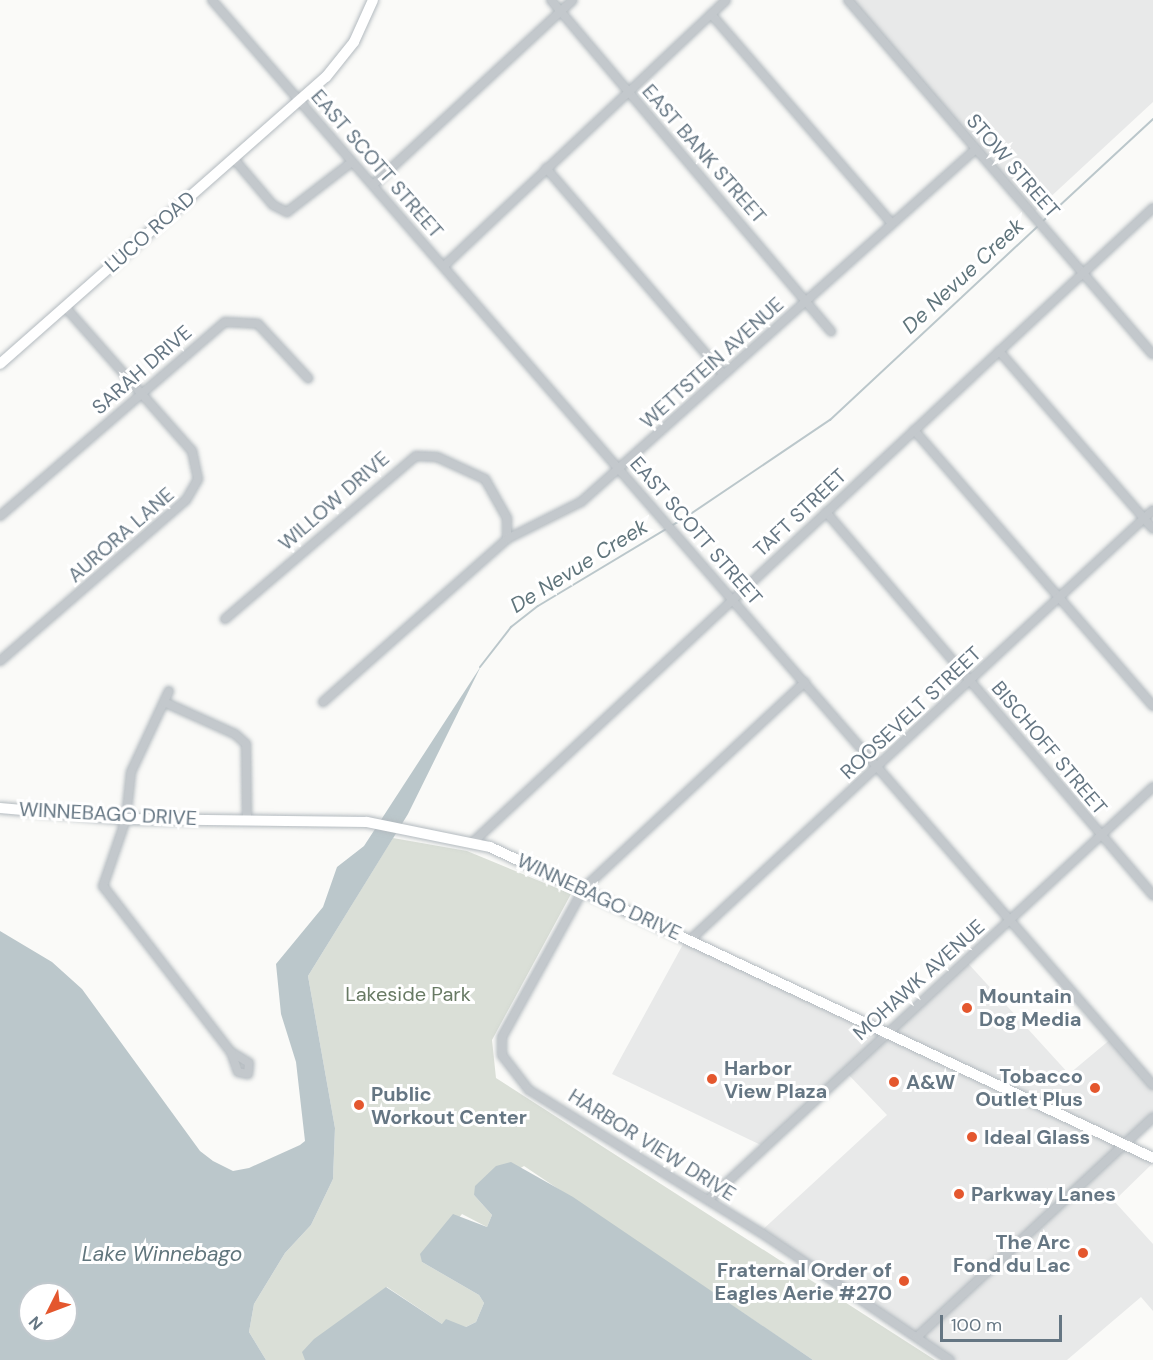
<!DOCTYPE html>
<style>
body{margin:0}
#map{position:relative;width:1153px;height:1360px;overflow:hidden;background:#fafaf8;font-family:"DM Sans",sans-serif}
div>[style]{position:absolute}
.built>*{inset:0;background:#e8e9e9}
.green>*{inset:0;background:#dadfd7}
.water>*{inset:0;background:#bbc7cb}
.stream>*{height:2px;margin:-1px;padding:0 1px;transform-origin:1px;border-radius:1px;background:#bbc7cb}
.roads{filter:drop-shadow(0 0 2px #b3babf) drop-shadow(0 0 2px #b3babf)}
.street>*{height:8px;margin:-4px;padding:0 4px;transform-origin:4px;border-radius:4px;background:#c3c8cc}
.secondary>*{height:10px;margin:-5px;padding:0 5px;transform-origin:5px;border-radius:5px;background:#fff}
.dots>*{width:16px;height:16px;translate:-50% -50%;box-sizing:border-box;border:3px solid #fff;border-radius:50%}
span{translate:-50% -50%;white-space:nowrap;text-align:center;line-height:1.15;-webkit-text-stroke:6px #fff;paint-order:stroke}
.street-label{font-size:20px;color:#657683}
.park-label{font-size:20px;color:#687a64}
.poi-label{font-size:20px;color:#657683;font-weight:700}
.left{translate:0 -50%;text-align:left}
.right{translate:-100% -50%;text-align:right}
.water-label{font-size:21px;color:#60757c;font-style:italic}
.north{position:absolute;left:18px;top:1282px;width:60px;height:60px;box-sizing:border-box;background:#fff;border:2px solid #c1c8cd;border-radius:50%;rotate:228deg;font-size:16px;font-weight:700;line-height:24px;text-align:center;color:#657683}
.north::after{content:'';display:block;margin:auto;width:21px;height:27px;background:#e4572e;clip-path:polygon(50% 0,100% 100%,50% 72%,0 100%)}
.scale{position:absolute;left:940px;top:1315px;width:122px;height:27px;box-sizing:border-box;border:3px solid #657683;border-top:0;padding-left:8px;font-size:18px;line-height:21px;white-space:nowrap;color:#657683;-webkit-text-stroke:4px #fff;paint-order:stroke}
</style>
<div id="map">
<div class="built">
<i style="clip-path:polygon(848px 0,1153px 0,1153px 102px,1032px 214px)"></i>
<i style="clip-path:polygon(687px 937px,886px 1032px,965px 960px,1069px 1074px,1112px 1038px,1153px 1085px,1153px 1118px,1124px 1145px,1153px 1163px,1114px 1201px,1153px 1244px,1153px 1311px,1141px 1297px,1067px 1360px,950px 1360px,760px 1232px,887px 1115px,845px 1071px,765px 1147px,612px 1074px)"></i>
</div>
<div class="green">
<i style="clip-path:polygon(393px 838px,467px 851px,571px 894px,492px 1040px,496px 1078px,935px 1360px,813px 1360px,524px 1166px,474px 1195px,492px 1215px,487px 1227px,462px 1214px,422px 1262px,479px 1295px,484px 1303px,476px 1322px,466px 1327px,442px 1324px,387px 1287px,318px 1340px,305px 1360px,266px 1360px,249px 1332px,254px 1304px,285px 1253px,311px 1225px,333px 1179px,335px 1128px,308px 976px)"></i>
</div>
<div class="water">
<i style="clip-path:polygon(evenodd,481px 666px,408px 814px,308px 976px,335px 1128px,333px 1179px,311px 1225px,285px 1253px,254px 1304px,249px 1332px,266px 1360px,0 1360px,0 931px,52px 962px,82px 989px,200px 1151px,213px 1161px,233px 1171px,249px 1168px,300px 1145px,305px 1141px,296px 1062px,281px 1014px,276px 964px,323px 907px,337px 867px,364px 846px,481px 666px,30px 1294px,66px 1294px,66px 1330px,30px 1330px,30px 1294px)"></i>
<i style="clip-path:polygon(511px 1162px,573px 1197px,813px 1360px,305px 1360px,302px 1352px,314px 1339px,386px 1287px,442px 1324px,446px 1319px,466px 1327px,476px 1322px,484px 1303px,479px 1295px,422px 1262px,420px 1254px,453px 1214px,487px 1227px,492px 1215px,474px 1195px,475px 1186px,496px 1166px)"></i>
</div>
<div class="stream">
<i style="left:1043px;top:221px;width:150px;rotate:-42.8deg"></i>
<i style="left:480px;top:667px;width:51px;rotate:-52.2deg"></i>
<i style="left:511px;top:627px;width:34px;rotate:-38deg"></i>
<i style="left:538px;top:606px;width:173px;rotate:-31deg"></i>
<i style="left:686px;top:517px;width:174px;rotate:-34deg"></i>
<i style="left:830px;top:420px;width:286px;rotate:-43deg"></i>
</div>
<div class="roads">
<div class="street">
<i style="left:212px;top:0;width:1436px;rotate:49.07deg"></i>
<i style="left:551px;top:0;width:434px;rotate:49.8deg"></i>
<i style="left:848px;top:0;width:467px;rotate:49.3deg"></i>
<i style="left:711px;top:14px;width:277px;rotate:49.2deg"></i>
<i style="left:234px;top:159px;width:60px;rotate:49.7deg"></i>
<i style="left:273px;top:205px;width:16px;rotate:27deg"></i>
<i style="left:287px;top:212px;width:82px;rotate:-37.6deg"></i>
<i style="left:546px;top:168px;width:272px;rotate:49.3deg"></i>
<i style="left:373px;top:185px;width:272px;rotate:-42.8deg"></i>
<i style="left:445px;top:265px;width:386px;rotate:-43.3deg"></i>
<i style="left:999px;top:351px;width:235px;rotate:49.1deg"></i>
<i style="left:914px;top:430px;width:365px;rotate:49.1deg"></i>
<i style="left:826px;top:512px;width:504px;rotate:49.51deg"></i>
<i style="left:0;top:516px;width:297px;rotate:-40.8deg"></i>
<i style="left:225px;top:322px;width:33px;rotate:3deg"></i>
<i style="left:258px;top:324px;width:74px;rotate:47.2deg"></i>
<i style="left:225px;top:619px;width:251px;rotate:-40.5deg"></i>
<i style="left:416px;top:456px;width:21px;rotate:3deg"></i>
<i style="left:437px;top:457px;width:53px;rotate:24.6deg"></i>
<i style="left:485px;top:479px;width:45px;rotate:60.6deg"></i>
<i style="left:507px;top:518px;width:21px;rotate:90deg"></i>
<i style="left:0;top:661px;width:246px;rotate:-40.9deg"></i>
<i style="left:186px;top:500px;width:24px;rotate:-60deg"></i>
<i style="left:198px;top:479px;width:29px;rotate:-102deg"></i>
<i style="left:192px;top:451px;width:192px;rotate:-131.4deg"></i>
<i style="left:805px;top:682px;width:302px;rotate:137deg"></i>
<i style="left:584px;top:888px;width:170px;rotate:118.8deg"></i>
<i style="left:502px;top:1037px;width:18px;rotate:90deg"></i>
<i style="left:502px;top:1055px;width:44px;rotate:52.4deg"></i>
<i style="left:529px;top:1090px;width:271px;rotate:31.6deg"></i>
<i style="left:760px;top:1232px;width:229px;rotate:34deg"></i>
<i style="left:169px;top:691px;width:89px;rotate:115.1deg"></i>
<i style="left:131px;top:772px;width:47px;rotate:96.1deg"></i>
<i style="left:126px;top:819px;width:71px;rotate:108.9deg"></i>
<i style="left:103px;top:886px;width:210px;rotate:52.4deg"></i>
<i style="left:231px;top:1052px;width:21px;rotate:31deg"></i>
<i style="left:249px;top:1063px;width:11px;rotate:95deg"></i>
<i style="left:248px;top:1074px;width:10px;rotate:-169deg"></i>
<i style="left:238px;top:1072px;width:21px;rotate:-109deg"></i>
<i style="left:164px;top:702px;width:78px;rotate:24.3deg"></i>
<i style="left:235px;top:734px;width:15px;rotate:42deg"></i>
<i style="left:246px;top:744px;width:74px;rotate:89.2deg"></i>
<i style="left:323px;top:702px;width:246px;rotate:-41.5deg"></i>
<i style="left:507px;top:539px;width:83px;rotate:-26.6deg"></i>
<i style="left:581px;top:502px;width:530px;rotate:-41.79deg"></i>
<i style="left:472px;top:843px;width:931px;rotate:-43deg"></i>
<i style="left:691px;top:939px;width:630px;rotate:-42.88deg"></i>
<i style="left:708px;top:1200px;width:607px;rotate:-42.86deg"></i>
<i style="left:918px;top:1336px;width:321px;rotate:-42.9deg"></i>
</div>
<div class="secondary">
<i style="left:0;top:364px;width:434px;rotate:-41.4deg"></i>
<i style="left:326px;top:77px;width:45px;rotate:-51.3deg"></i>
<i style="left:354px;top:42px;width:46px;rotate:-65.7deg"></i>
<i style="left:0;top:808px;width:126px;rotate:5deg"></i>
<i style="left:126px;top:819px;width:241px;rotate:0.7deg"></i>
<i style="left:367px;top:822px;width:126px;rotate:11.5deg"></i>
<i style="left:490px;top:847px;width:732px;rotate:25.13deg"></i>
</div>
</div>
<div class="dots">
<i style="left:967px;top:1008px;background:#e4572e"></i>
<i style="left:712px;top:1079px;background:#e4572e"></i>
<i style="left:894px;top:1082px;background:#e4572e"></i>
<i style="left:1095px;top:1088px;background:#e4572e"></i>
<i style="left:359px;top:1105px;background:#e4572e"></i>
<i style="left:972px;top:1137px;background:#e4572e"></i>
<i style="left:959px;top:1194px;background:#e4572e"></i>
<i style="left:1083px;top:1253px;background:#e4572e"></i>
<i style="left:904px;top:1281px;background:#e4572e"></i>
</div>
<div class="street-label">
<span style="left:704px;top:154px;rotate:49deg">EAST BANK STREET</span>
<span style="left:377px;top:164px;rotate:49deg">EAST SCOTT STREET</span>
<span style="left:1013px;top:166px;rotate:49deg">STOW STREET</span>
<span style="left:150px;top:232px;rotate:-41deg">LUCO ROAD</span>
<span style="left:712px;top:363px;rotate:-42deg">WETTSTEIN AVENUE</span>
<span style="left:142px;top:370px;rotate:-41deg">SARAH DRIVE</span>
<span style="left:334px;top:501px;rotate:-41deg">WILLOW DRIVE</span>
<span style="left:800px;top:513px;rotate:-43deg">TAFT STREET</span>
<span style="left:696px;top:531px;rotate:49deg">EAST SCOTT STREET</span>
<span style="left:121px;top:535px;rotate:-41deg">AURORA LANE</span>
<span style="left:911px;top:713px;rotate:-43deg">ROOSEVELT STREET</span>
<span style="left:1049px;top:748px;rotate:50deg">BISCHOFF STREET</span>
<span style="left:108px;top:814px;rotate:3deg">WINNEBAGO DRIVE</span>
<span style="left:599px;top:897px;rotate:25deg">WINNEBAGO DRIVE</span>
<span style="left:919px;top:980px;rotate:-42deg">MOHAWK AVENUE</span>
<span style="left:652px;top:1145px;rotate:32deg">HARBOR VIEW DRIVE</span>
</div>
<div class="park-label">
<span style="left:408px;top:994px">Lakeside Park</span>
</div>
<div class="poi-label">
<span class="left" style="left:979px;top:1008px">Mountain<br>Dog Media</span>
<span class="left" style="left:724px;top:1080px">Harbor<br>View Plaza</span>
<span class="right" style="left:1083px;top:1088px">Tobacco<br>Outlet Plus</span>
<span class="left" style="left:906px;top:1082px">A&amp;W</span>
<span class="left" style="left:371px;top:1106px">Public<br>Workout Center</span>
<span class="left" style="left:984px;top:1137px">Ideal Glass</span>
<span class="left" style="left:971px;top:1194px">Parkway Lanes</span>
<span class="right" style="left:1071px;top:1254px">The Arc<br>Fond du Lac</span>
<span class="right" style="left:892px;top:1282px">Fraternal Order of<br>Eagles Aerie #270</span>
</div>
<div class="water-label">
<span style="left:963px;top:276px;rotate:-43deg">De Nevue Creek</span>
<span style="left:579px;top:566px;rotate:-32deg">De Nevue Creek</span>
<span style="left:162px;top:1254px">Lake Winnebago</span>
</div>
<div class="north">N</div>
<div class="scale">100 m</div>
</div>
